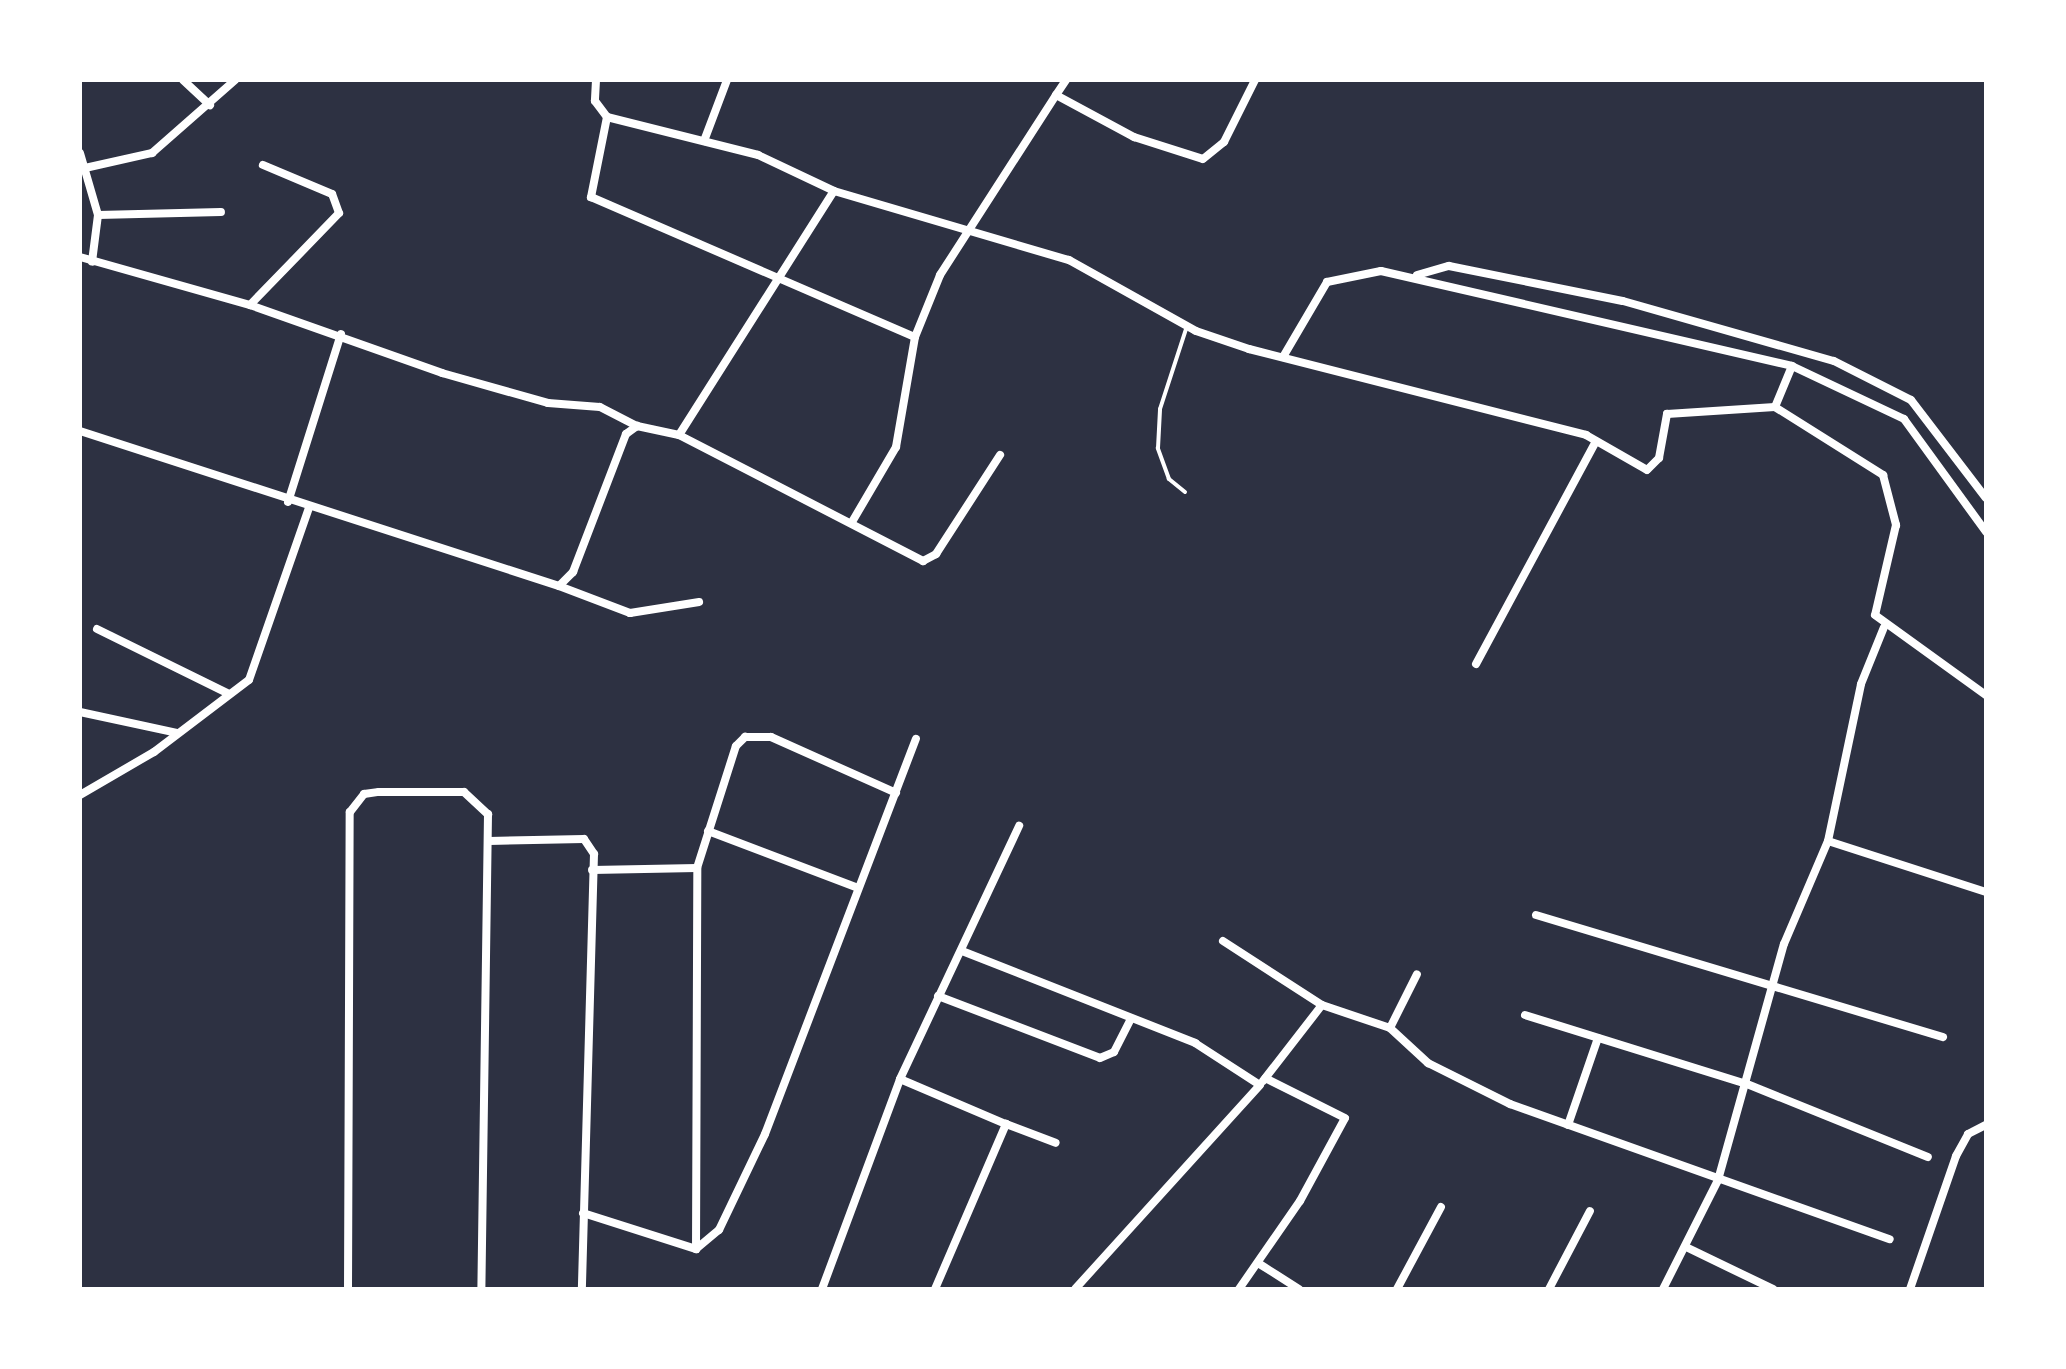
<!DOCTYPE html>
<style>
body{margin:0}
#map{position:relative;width:2066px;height:1369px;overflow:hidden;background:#2d3142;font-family:Rubik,sans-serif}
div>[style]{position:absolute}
.service>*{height:4px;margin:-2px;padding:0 2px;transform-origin:2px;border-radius:2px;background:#fff}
.minor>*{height:8px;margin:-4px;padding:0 4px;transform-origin:4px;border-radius:4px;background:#fff}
span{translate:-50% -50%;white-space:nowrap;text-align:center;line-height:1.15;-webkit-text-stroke:8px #fff;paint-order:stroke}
.frame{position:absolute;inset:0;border:82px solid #fff;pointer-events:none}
</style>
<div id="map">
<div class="service">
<i style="left:1185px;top:492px;width:21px;rotate:-141deg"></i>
<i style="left:1169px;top:479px;width:33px;rotate:-110deg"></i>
<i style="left:1158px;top:448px;width:39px;rotate:-87deg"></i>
<i style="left:1160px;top:409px;width:87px;rotate:-72deg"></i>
</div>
<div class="minor">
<i style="left:183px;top:80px;width:37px;rotate:43deg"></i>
<i style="left:596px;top:80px;width:21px;rotate:93deg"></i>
<i style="left:595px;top:101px;width:20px;rotate:53deg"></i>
<i style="left:607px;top:117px;width:156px;rotate:14.1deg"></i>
<i style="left:758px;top:155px;width:84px;rotate:25.3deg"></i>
<i style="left:834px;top:191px;width:245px;rotate:16.4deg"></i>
<i style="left:1069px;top:260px;width:145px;rotate:29.2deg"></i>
<i style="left:1196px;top:331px;width:56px;rotate:18.8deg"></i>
<i style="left:1249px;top:349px;width:348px;rotate:14.3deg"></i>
<i style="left:1586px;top:435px;width:70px;rotate:29.8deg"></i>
<i style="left:1647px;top:470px;width:17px;rotate:-45deg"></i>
<i style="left:1659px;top:458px;width:45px;rotate:-79.7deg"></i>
<i style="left:1667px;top:414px;width:108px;rotate:-3.7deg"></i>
<i style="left:1775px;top:407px;width:128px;rotate:32.2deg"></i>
<i style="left:1883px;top:475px;width:52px;rotate:75.4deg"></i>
<i style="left:1896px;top:525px;width:92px;rotate:103.1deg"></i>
<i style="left:1875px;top:615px;width:137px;rotate:35.8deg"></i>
<i style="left:1056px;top:95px;width:18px;rotate:-56deg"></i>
<i style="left:607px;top:117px;width:82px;rotate:101.3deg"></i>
<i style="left:591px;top:197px;width:353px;rotate:23.4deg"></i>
<i style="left:915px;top:337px;width:67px;rotate:-68deg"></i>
<i style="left:940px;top:275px;width:214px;rotate:-57.2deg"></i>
<i style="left:1056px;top:95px;width:89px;rotate:28.3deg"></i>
<i style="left:1134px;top:137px;width:72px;rotate:17.7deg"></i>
<i style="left:1203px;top:159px;width:27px;rotate:-39deg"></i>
<i style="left:1224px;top:142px;width:69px;rotate:-63.4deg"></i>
<i style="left:704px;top:141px;width:65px;rotate:-69.3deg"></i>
<i style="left:80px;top:153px;width:65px;rotate:73.8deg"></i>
<i style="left:98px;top:215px;width:47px;rotate:97.3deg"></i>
<i style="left:85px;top:168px;width:69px;rotate:-12.6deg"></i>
<i style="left:152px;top:153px;width:111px;rotate:-41.3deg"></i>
<i style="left:98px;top:215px;width:123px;rotate:-1.4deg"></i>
<i style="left:80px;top:257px;width:177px;rotate:15.8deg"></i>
<i style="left:250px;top:305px;width:204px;rotate:19.5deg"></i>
<i style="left:442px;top:373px;width:110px;rotate:15.8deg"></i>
<i style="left:548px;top:403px;width:52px;rotate:4.4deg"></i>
<i style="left:600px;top:407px;width:42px;rotate:27.2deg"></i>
<i style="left:1417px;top:275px;width:33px;rotate:-16deg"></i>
<i style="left:1449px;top:266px;width:177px;rotate:11.4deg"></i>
<i style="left:1623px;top:301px;width:219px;rotate:15.9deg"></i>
<i style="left:1834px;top:361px;width:86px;rotate:26.9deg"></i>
<i style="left:1911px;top:400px;width:123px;rotate:52.6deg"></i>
<i style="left:250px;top:305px;width:128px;rotate:-45.9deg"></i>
<i style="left:339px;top:213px;width:20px;rotate:-110deg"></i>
<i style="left:332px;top:194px;width:75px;rotate:-157.2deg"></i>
<i style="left:1283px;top:357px;width:87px;rotate:-59.6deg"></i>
<i style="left:1327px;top:282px;width:55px;rotate:-11.5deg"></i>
<i style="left:1381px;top:271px;width:422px;rotate:13deg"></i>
<i style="left:1792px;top:366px;width:124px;rotate:25.3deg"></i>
<i style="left:1904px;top:419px;width:140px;rotate:54deg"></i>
<i style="left:1775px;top:407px;width:44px;rotate:-67.5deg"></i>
<i style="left:80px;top:431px;width:503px;rotate:17.93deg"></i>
<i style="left:559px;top:586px;width:20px;rotate:-45deg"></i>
<i style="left:573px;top:572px;width:148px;rotate:-69deg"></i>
<i style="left:626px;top:434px;width:14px;rotate:-36deg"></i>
<i style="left:637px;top:426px;width:43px;rotate:12.1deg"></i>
<i style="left:679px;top:435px;width:289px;rotate:-57.6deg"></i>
<i style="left:679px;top:435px;width:275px;rotate:27.3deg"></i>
<i style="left:923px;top:561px;width:15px;rotate:-28deg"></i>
<i style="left:936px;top:554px;width:118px;rotate:-57.1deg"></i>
<i style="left:288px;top:502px;width:176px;rotate:-72.5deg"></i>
<i style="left:852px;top:522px;width:87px;rotate:-59.6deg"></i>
<i style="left:896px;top:447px;width:112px;rotate:-80.2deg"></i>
<i style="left:559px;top:586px;width:76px;rotate:20.8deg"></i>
<i style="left:630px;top:613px;width:70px;rotate:-9.1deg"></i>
<i style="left:97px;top:629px;width:147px;rotate:26.2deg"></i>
<i style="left:1476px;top:664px;width:253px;rotate:-61.7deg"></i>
<i style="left:80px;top:712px;width:99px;rotate:12.2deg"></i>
<i style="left:80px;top:795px;width:86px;rotate:-30.2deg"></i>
<i style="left:154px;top:752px;width:119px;rotate:-37.2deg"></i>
<i style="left:249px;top:680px;width:182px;rotate:-70.8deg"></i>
<i style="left:708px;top:831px;width:160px;rotate:20.8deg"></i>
<i style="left:489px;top:841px;width:95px;rotate:-1.2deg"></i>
<i style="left:584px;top:839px;width:18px;rotate:56deg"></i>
<i style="left:594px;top:854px;width:435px;rotate:91.6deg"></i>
<i style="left:1828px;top:841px;width:166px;rotate:17.9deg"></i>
<i style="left:697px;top:868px;width:128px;rotate:-72.3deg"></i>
<i style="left:736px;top:746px;width:13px;rotate:-45deg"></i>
<i style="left:745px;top:737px;width:26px"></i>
<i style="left:771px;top:737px;width:137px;rotate:24.1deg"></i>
<i style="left:1536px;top:915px;width:425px;rotate:16.7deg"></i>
<i style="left:1223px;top:941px;width:118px;rotate:32.9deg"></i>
<i style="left:962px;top:951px;width:251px;rotate:21.5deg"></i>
<i style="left:1195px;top:1043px;width:77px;rotate:32.9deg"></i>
<i style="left:1260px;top:1085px;width:275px;rotate:132.2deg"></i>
<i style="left:938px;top:996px;width:173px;rotate:20.9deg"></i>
<i style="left:1100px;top:1058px;width:15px;rotate:-23deg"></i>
<i style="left:1114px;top:1052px;width:37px;rotate:-63deg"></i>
<i style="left:1525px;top:1015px;width:232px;rotate:17.3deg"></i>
<i style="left:1747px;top:1084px;width:195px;rotate:22deg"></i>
<i style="left:1390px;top:1028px;width:52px;rotate:42.6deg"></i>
<i style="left:1428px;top:1063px;width:92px;rotate:26.6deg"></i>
<i style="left:1510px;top:1104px;width:403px;rotate:19.6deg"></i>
<i style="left:900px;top:1079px;width:280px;rotate:-64.8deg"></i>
<i style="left:1263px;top:1081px;width:96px;rotate:-52.2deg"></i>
<i style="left:1322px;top:1005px;width:72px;rotate:18.7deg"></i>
<i style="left:1390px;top:1028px;width:60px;rotate:-63.4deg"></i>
<i style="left:1568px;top:1125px;width:92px;rotate:-71deg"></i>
<i style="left:583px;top:1213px;width:119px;rotate:17.7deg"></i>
<i style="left:696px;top:1249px;width:381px;rotate:-89.8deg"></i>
<i style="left:697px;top:868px;width:105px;rotate:178.9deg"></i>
<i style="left:1686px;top:1247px;width:97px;rotate:25.8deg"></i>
<i style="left:696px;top:1249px;width:30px;rotate:-40deg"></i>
<i style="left:719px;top:1230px;width:106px;rotate:-64.4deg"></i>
<i style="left:765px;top:1134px;width:423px;rotate:-69.1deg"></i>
<i style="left:1258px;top:1263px;width:49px;rotate:32.4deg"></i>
<i style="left:348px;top:1289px;width:477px;rotate:-89.8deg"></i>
<i style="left:350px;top:812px;width:23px;rotate:-52deg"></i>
<i style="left:364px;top:794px;width:15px;rotate:-8deg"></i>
<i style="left:379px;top:792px;width:85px"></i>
<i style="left:464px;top:792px;width:33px;rotate:43deg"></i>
<i style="left:488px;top:814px;width:475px;rotate:90.8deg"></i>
<i style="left:822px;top:1289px;width:224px;rotate:-69.6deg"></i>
<i style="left:900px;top:1079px;width:117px;rotate:23.1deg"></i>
<i style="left:935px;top:1289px;width:180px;rotate:-66.7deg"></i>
<i style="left:1006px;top:1124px;width:53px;rotate:20.8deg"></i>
<i style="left:1239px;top:1289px;width:107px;rotate:-55.3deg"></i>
<i style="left:1300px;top:1201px;width:94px;rotate:-61.5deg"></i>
<i style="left:1345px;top:1118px;width:89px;rotate:-153.4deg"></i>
<i style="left:1397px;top:1289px;width:93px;rotate:-61.8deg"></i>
<i style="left:1549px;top:1289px;width:88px;rotate:-62.3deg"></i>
<i style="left:1663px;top:1289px;width:122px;rotate:-63.2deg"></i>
<i style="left:1718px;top:1180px;width:245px;rotate:-74.4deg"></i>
<i style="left:1784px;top:944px;width:112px;rotate:-66.9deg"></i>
<i style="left:1828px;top:841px;width:160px;rotate:-78.1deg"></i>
<i style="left:1861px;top:684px;width:61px;rotate:-68deg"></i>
<i style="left:1910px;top:1289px;width:141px;rotate:-70.9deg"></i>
<i style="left:1956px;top:1156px;width:25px;rotate:-61deg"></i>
<i style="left:1968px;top:1134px;width:20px;rotate:-27deg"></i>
</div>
<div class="frame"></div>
</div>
